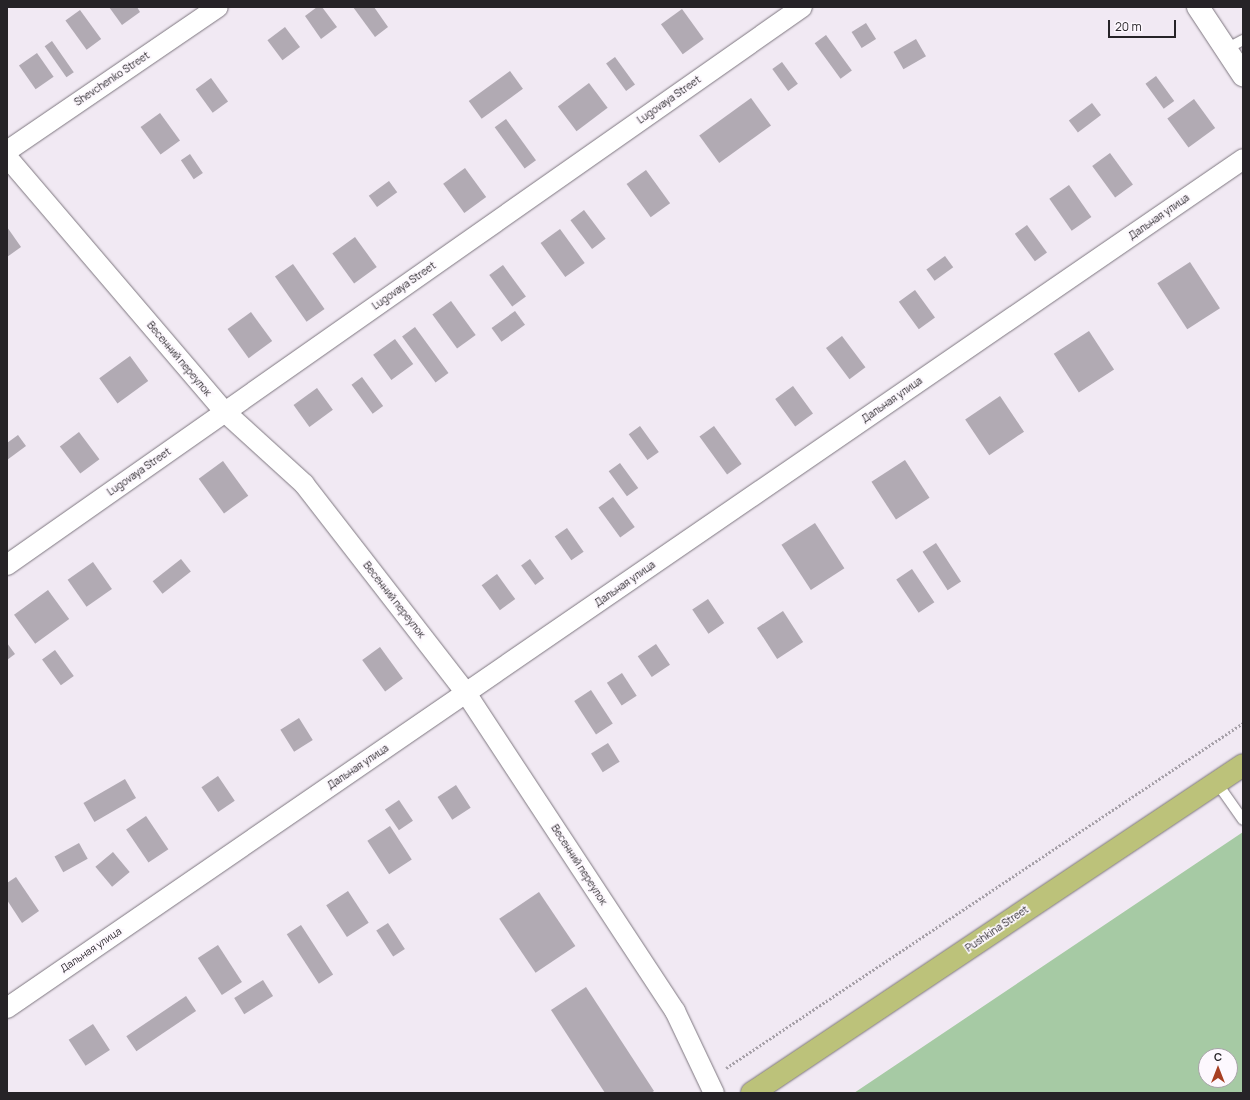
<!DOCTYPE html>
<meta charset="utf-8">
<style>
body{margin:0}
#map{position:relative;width:1250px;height:1100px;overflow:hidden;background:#f1e9f3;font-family:Manrope,sans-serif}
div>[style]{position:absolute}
.green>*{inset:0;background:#a6caa4}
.building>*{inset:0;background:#b1aab3;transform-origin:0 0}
.path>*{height:2.5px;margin-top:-1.25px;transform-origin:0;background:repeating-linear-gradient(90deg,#a6a0a8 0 2px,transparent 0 4px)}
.roads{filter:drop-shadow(0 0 1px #7d767f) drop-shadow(0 0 1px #7d767f)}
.service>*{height:10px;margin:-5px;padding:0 5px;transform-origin:5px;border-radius:5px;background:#fff}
.minor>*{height:20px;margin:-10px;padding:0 10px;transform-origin:10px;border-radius:10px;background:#fff}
.tertiary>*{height:22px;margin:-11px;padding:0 11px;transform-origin:11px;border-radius:11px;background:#fff}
.primary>*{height:22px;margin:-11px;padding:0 11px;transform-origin:11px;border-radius:11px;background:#bcc27a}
span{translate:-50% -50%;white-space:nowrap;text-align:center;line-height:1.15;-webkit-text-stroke:3.5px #fdf8fe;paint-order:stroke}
.street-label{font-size:10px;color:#262327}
.frame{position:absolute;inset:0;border:8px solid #262327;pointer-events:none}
.north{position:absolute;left:1198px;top:1048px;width:40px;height:40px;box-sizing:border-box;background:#fdf8fe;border:1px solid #a7a3a8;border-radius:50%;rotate:0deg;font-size:11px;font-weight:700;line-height:16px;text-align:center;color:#262327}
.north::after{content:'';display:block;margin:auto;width:14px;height:18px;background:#a73f22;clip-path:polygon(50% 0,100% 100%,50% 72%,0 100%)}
.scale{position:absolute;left:1108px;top:20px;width:68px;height:18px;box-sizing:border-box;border:2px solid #262327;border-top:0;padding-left:5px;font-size:12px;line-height:14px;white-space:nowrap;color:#262327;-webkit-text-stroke:3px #fdf8fe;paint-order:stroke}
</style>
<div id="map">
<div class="green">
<i style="clip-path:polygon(evenodd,1243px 832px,1243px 1093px,854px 1093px,1243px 832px,1206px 1056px,1230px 1056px,1230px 1080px,1206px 1080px,1206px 1056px)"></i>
</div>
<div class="building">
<i style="clip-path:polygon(109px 7px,137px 7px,140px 12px,122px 25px)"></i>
<i style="clip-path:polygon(317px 7px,322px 7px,337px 27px,321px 39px,305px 16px)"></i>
<i style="clip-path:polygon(353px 7px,374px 7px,388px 27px,375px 37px)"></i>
<i style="left:682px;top:9px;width:37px;height:26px;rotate:54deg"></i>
<i style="left:80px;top:10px;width:36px;height:18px;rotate:54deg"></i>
<i style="left:866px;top:23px;width:19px;height:17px;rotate:58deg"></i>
<i style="left:285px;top:27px;width:25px;height:22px;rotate:53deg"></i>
<i style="left:826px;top:35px;width:44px;height:14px;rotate:54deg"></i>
<i style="left:916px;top:39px;width:20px;height:26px;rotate:60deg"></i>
<i style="left:52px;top:41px;width:38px;height:9px;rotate:55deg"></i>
<i style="left:37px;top:53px;width:29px;height:22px;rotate:55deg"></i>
<i style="left:615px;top:57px;width:34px;height:11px;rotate:54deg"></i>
<i style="left:782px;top:62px;width:27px;height:12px;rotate:54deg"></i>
<i style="left:510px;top:71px;width:22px;height:51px;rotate:54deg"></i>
<i style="left:1156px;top:76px;width:31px;height:13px;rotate:54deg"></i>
<i style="left:211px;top:78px;width:29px;height:19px;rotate:54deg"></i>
<i style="left:589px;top:83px;width:31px;height:39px;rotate:53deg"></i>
<i style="left:751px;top:98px;width:34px;height:64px;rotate:54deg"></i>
<i style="left:1194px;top:99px;width:36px;height:33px;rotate:54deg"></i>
<i style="left:1092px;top:103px;width:15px;height:29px;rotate:53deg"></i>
<i style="left:160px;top:113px;width:34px;height:24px;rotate:54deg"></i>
<i style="left:506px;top:119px;width:51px;height:14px;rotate:54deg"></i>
<i style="left:1110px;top:153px;width:39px;height:22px;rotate:54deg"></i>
<i style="left:190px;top:154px;width:23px;height:11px;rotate:56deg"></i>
<i style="left:465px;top:168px;width:36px;height:27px;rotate:54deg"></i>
<i style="left:646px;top:170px;width:41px;height:24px;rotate:54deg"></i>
<i style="left:389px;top:181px;width:14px;height:25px;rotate:54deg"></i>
<i style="left:1069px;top:185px;width:39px;height:24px;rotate:55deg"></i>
<i style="left:584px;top:210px;width:36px;height:17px;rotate:53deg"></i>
<i style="left:1027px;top:225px;width:34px;height:15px;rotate:54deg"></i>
<i style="clip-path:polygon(7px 227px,21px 247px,7px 257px)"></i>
<i style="left:560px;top:229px;width:42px;height:24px;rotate:54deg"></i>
<i style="left:355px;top:237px;width:37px;height:28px;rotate:54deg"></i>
<i style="left:945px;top:256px;width:14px;height:23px;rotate:54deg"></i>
<i style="left:1190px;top:262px;width:55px;height:39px;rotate:57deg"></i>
<i style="left:293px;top:264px;width:55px;height:22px;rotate:55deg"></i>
<i style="left:503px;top:265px;width:39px;height:17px;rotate:54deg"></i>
<i style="left:915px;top:290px;width:34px;height:20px;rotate:54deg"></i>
<i style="left:451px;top:301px;width:42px;height:23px;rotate:54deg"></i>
<i style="left:515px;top:311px;width:17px;height:29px;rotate:54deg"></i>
<i style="left:251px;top:312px;width:36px;height:29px;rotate:54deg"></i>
<i style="left:415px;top:327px;width:57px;height:16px;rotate:54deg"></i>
<i style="left:1089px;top:331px;width:46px;height:42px;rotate:57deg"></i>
<i style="left:842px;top:336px;width:39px;height:20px;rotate:53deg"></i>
<i style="left:395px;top:339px;width:31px;height:27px;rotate:54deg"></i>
<i style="left:130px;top:356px;width:31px;height:38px;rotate:54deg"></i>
<i style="left:362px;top:377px;width:36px;height:13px;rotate:54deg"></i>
<i style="left:793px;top:386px;width:34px;height:22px;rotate:54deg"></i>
<i style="left:317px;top:388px;width:27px;height:29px;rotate:54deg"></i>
<i style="left:1000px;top:396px;width:43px;height:42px;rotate:56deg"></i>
<i style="left:640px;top:426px;width:32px;height:14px;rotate:54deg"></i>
<i style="left:714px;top:426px;width:47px;height:18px;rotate:54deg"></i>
<i style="left:79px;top:432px;width:34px;height:24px;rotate:53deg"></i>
<i style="clip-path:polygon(18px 435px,26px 446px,7px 460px,7px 443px)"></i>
<i style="left:905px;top:460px;width:45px;height:40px;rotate:57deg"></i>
<i style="left:223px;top:461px;width:43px;height:30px;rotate:54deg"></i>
<i style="left:620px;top:463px;width:31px;height:14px;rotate:54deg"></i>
<i style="left:613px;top:497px;width:37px;height:18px;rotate:54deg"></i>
<i style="left:815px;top:523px;width:54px;height:40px;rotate:57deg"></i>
<i style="left:567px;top:528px;width:29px;height:15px;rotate:55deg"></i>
<i style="left:936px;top:543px;width:46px;height:16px;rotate:57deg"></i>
<i style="left:181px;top:559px;width:16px;height:36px;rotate:52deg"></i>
<i style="left:530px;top:559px;width:24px;height:11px;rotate:54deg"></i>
<i style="left:93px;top:562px;width:33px;height:31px;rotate:55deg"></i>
<i style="left:912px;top:569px;width:40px;height:19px;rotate:56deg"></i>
<i style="left:497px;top:574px;width:31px;height:19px;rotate:54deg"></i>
<i style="left:48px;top:590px;width:36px;height:42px;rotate:54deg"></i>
<i style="left:708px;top:599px;width:29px;height:19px;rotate:56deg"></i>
<i style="left:783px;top:611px;width:37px;height:31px;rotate:57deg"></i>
<i style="clip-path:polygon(7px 643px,15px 654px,7px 660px)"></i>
<i style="left:656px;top:644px;width:25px;height:22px;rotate:56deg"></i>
<i style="left:380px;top:647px;width:39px;height:22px;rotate:54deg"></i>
<i style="left:55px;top:650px;width:32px;height:16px;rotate:54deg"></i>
<i style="left:622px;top:673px;width:27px;height:18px;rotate:57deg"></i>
<i style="left:591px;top:690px;width:40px;height:20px;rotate:57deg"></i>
<i style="left:299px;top:718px;width:26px;height:22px;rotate:58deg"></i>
<i style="left:608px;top:743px;width:22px;height:20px;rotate:58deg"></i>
<i style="left:218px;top:776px;width:30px;height:20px;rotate:56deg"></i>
<i style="left:125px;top:779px;width:22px;height:48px;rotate:60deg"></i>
<i style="left:456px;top:785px;width:27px;height:22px;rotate:57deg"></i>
<i style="left:399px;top:800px;width:25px;height:17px;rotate:56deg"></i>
<i style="left:146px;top:816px;width:40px;height:24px;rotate:56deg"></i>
<i style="left:390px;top:826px;width:40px;height:27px;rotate:57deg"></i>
<i style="left:79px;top:843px;width:18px;height:28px;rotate:61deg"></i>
<i style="left:113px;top:852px;width:26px;height:23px;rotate:50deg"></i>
<i style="clip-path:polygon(16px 877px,39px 911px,22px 923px,7px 900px,7px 883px)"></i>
<i style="left:348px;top:891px;width:38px;height:26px;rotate:57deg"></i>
<i style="left:539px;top:892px;width:65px;height:48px;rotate:56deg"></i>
<i style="left:388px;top:923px;width:31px;height:14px;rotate:57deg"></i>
<i style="left:301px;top:925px;width:59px;height:17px;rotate:57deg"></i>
<i style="left:218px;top:945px;width:44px;height:24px;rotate:57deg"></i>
<i style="left:263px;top:980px;width:19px;height:34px;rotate:58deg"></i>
<i style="clip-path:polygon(586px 987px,654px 1091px,651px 1093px,605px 1093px,551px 1010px)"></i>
<i style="left:186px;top:996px;width:18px;height:72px;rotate:56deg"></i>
<i style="left:93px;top:1024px;width:31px;height:29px;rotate:57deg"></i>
</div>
<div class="path">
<i style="left:726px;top:1068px;width:622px;rotate:-33.72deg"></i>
</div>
<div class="roads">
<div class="service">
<i style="left:1226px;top:49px;width:19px;rotate:-28deg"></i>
<i style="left:1217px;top:783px;width:45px;rotate:54.9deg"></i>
</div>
<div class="minor">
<i style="left:7px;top:151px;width:255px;rotate:-34.3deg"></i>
<i style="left:7px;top:157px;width:335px;rotate:49.5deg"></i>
<i style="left:225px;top:412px;width:107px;rotate:42.3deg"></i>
<i style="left:304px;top:484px;width:264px;rotate:52.2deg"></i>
<i style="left:466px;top:693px;width:381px;rotate:56.7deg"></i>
<i style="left:675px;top:1011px;width:91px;rotate:64.6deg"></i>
<i style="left:7px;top:565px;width:971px;rotate:-35.06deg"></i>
<i style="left:7px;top:1008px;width:1499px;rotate:-34.48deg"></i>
</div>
<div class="tertiary">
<i style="left:1198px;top:7px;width:82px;rotate:56.5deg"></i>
</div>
<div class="primary">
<i style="left:752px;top:1093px;width:590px;rotate:-33.74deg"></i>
</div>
</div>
<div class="street-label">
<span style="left:112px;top:79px;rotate:-34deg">Shevchenko Street</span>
<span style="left:669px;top:100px;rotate:-35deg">Lugovaya Street</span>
<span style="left:1159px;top:217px;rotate:-35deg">Дальная улица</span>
<span style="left:404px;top:286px;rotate:-35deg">Lugovaya Street</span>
<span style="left:179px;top:359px;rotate:50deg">Весенний переулок</span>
<span style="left:892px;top:400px;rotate:-35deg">Дальная улица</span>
<span style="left:139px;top:472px;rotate:-35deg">Lugovaya Street</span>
<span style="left:625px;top:584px;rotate:-35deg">Дальная улица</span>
<span style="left:394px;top:600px;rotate:52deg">Весенний переулок</span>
<span style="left:358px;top:767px;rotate:-34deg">Дальная улица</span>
<span style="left:579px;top:865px;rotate:57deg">Весенний переулок</span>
<span style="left:997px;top:929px;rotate:-34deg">Pushkina Street</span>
<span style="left:91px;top:950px;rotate:-34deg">Дальная улица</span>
</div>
<div class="frame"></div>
<div class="north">С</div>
<div class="scale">20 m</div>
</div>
